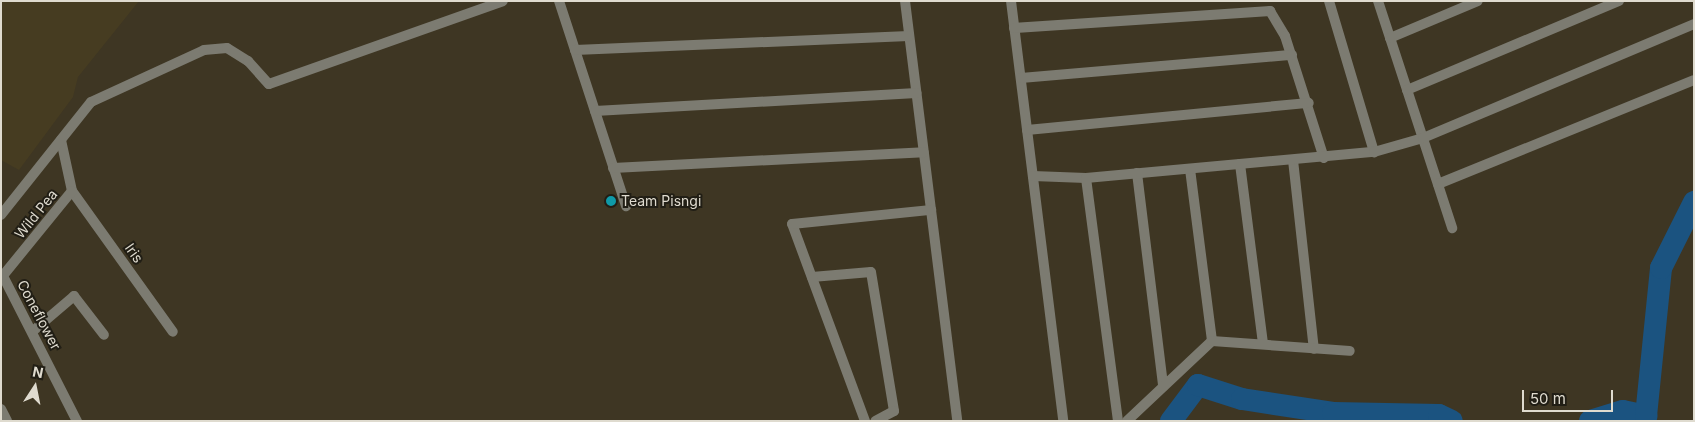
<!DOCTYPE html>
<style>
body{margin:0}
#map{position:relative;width:1695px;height:422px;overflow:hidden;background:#3e3623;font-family:Inter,sans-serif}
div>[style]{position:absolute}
.built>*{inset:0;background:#463c21}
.stream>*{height:4px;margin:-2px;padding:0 2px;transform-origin:2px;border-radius:2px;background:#1b5380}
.river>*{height:22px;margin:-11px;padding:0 11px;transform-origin:11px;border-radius:11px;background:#1b5380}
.minor>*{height:10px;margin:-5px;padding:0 5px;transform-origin:5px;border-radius:5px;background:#7c7b71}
.dots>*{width:14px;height:14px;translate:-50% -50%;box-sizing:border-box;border:2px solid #211e15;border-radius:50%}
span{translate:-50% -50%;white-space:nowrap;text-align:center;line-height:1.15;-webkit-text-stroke:4px #211e15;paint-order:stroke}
.poi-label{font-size:14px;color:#dfdbcf}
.left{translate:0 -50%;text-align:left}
.street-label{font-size:14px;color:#dfdbcf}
.frame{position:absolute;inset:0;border:2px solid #dfdbcf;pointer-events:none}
.north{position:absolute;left:10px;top:362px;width:50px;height:50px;-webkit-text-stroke:4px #211e15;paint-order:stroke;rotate:11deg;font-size:14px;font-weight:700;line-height:20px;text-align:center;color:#dfdbcf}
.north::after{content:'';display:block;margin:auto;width:18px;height:22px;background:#dfdbcf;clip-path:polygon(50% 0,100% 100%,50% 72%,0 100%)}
.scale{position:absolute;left:1522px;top:390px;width:91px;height:22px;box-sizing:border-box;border:2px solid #dfdbcf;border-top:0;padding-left:6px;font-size:15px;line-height:18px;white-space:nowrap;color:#dfdbcf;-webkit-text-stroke:4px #211e15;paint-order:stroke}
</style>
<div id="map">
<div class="built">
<i style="clip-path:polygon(1px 1px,139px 1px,78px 77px,73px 97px,19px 170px,1px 160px)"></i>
</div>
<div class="stream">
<i style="left:1646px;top:416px;width:5px;rotate:68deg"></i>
</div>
<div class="river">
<i style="left:1171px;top:421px;width:45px;rotate:-53.1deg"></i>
<i style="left:1198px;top:385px;width:46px;rotate:17.7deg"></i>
<i style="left:1242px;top:399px;width:92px;rotate:8.7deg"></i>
<i style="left:1333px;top:413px;width:106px;rotate:1.1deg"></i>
<i style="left:1439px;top:415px;width:14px;rotate:25deg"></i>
<i style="left:1590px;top:421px;width:34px;rotate:-17deg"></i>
<i style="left:1623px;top:411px;width:24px;rotate:12deg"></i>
<i style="left:1646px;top:416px;width:149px;rotate:-84.2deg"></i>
<i style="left:1661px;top:268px;width:74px;rotate:-63.4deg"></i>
</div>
<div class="minor">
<i style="left:559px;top:1px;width:216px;rotate:71.9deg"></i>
<i style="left:905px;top:1px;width:423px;rotate:82.9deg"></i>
<i style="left:1011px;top:1px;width:423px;rotate:82.9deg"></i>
<i style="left:1329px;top:1px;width:158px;rotate:73.4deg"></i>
<i style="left:1378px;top:1px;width:239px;rotate:71.9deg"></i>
<i style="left:1014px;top:28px;width:257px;rotate:-3.8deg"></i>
<i style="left:1270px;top:11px;width:29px;rotate:59deg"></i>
<i style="left:1285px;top:36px;width:128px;rotate:72.3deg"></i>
<i style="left:1390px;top:38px;width:95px;rotate:-22.8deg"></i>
<i style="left:575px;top:50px;width:334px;rotate:-2.4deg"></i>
<i style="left:1021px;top:78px;width:272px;rotate:-4.9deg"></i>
<i style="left:1407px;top:90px;width:230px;rotate:-22.8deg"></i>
<i style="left:595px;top:111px;width:322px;rotate:-3.2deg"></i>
<i style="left:1027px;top:130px;width:283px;rotate:-5.5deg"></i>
<i style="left:61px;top:140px;width:52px;rotate:77.8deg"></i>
<i style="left:72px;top:191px;width:173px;rotate:54.4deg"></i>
<i style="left:1293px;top:160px;width:190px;rotate:83.7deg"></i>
<i style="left:1240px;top:164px;width:181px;rotate:82.7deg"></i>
<i style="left:613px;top:168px;width:311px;rotate:-2.9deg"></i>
<i style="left:1190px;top:169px;width:173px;rotate:82.7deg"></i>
<i style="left:1137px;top:173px;width:215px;rotate:83deg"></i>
<i style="left:1033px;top:176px;width:53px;rotate:2.2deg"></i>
<i style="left:1086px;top:178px;width:289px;rotate:-5.2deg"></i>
<i style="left:1374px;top:152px;width:51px;rotate:-15.9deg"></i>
<i style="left:1423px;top:138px;width:294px;rotate:-22.8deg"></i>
<i style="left:1086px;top:178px;width:245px;rotate:82.5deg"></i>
<i style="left:1438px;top:184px;width:276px;rotate:-22.1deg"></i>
<i style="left:1px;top:215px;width:144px;rotate:-51.5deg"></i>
<i style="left:91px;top:102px;width:124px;rotate:-24.7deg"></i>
<i style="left:204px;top:50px;width:23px;rotate:-5deg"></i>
<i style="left:227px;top:48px;width:25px;rotate:32deg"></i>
<i style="left:248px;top:61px;width:31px;rotate:48deg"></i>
<i style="left:269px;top:84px;width:248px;rotate:-19.5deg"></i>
<i style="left:3px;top:276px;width:163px;rotate:63deg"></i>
<i style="left:812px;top:277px;width:59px;rotate:-4.8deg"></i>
<i style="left:871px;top:272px;width:141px;rotate:80.6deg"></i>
<i style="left:894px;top:411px;width:21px;rotate:152deg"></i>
<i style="left:1px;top:278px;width:112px;rotate:-50.8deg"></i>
<i style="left:33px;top:331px;width:54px;rotate:-40.5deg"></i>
<i style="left:74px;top:296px;width:49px;rotate:52.4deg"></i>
<i style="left:1px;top:409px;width:13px;rotate:63deg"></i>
<i style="left:865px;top:421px;width:210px;rotate:-110.3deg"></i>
<i style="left:792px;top:224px;width:140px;rotate:-5.8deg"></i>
<i style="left:1127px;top:421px;width:117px;rotate:-43.3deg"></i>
<i style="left:1212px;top:341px;width:138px;rotate:4.1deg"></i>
</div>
<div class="dots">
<i style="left:611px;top:201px;background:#0f9aa8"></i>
</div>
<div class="poi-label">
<span class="left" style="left:621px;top:201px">Team Pisngi</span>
</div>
<div class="street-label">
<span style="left:36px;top:214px;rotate:-51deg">Wild Pea</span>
<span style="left:134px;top:253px;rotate:55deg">Iris</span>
<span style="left:39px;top:315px;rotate:62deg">Coneflower</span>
</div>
<div class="frame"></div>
<div class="north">N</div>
<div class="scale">50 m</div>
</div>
